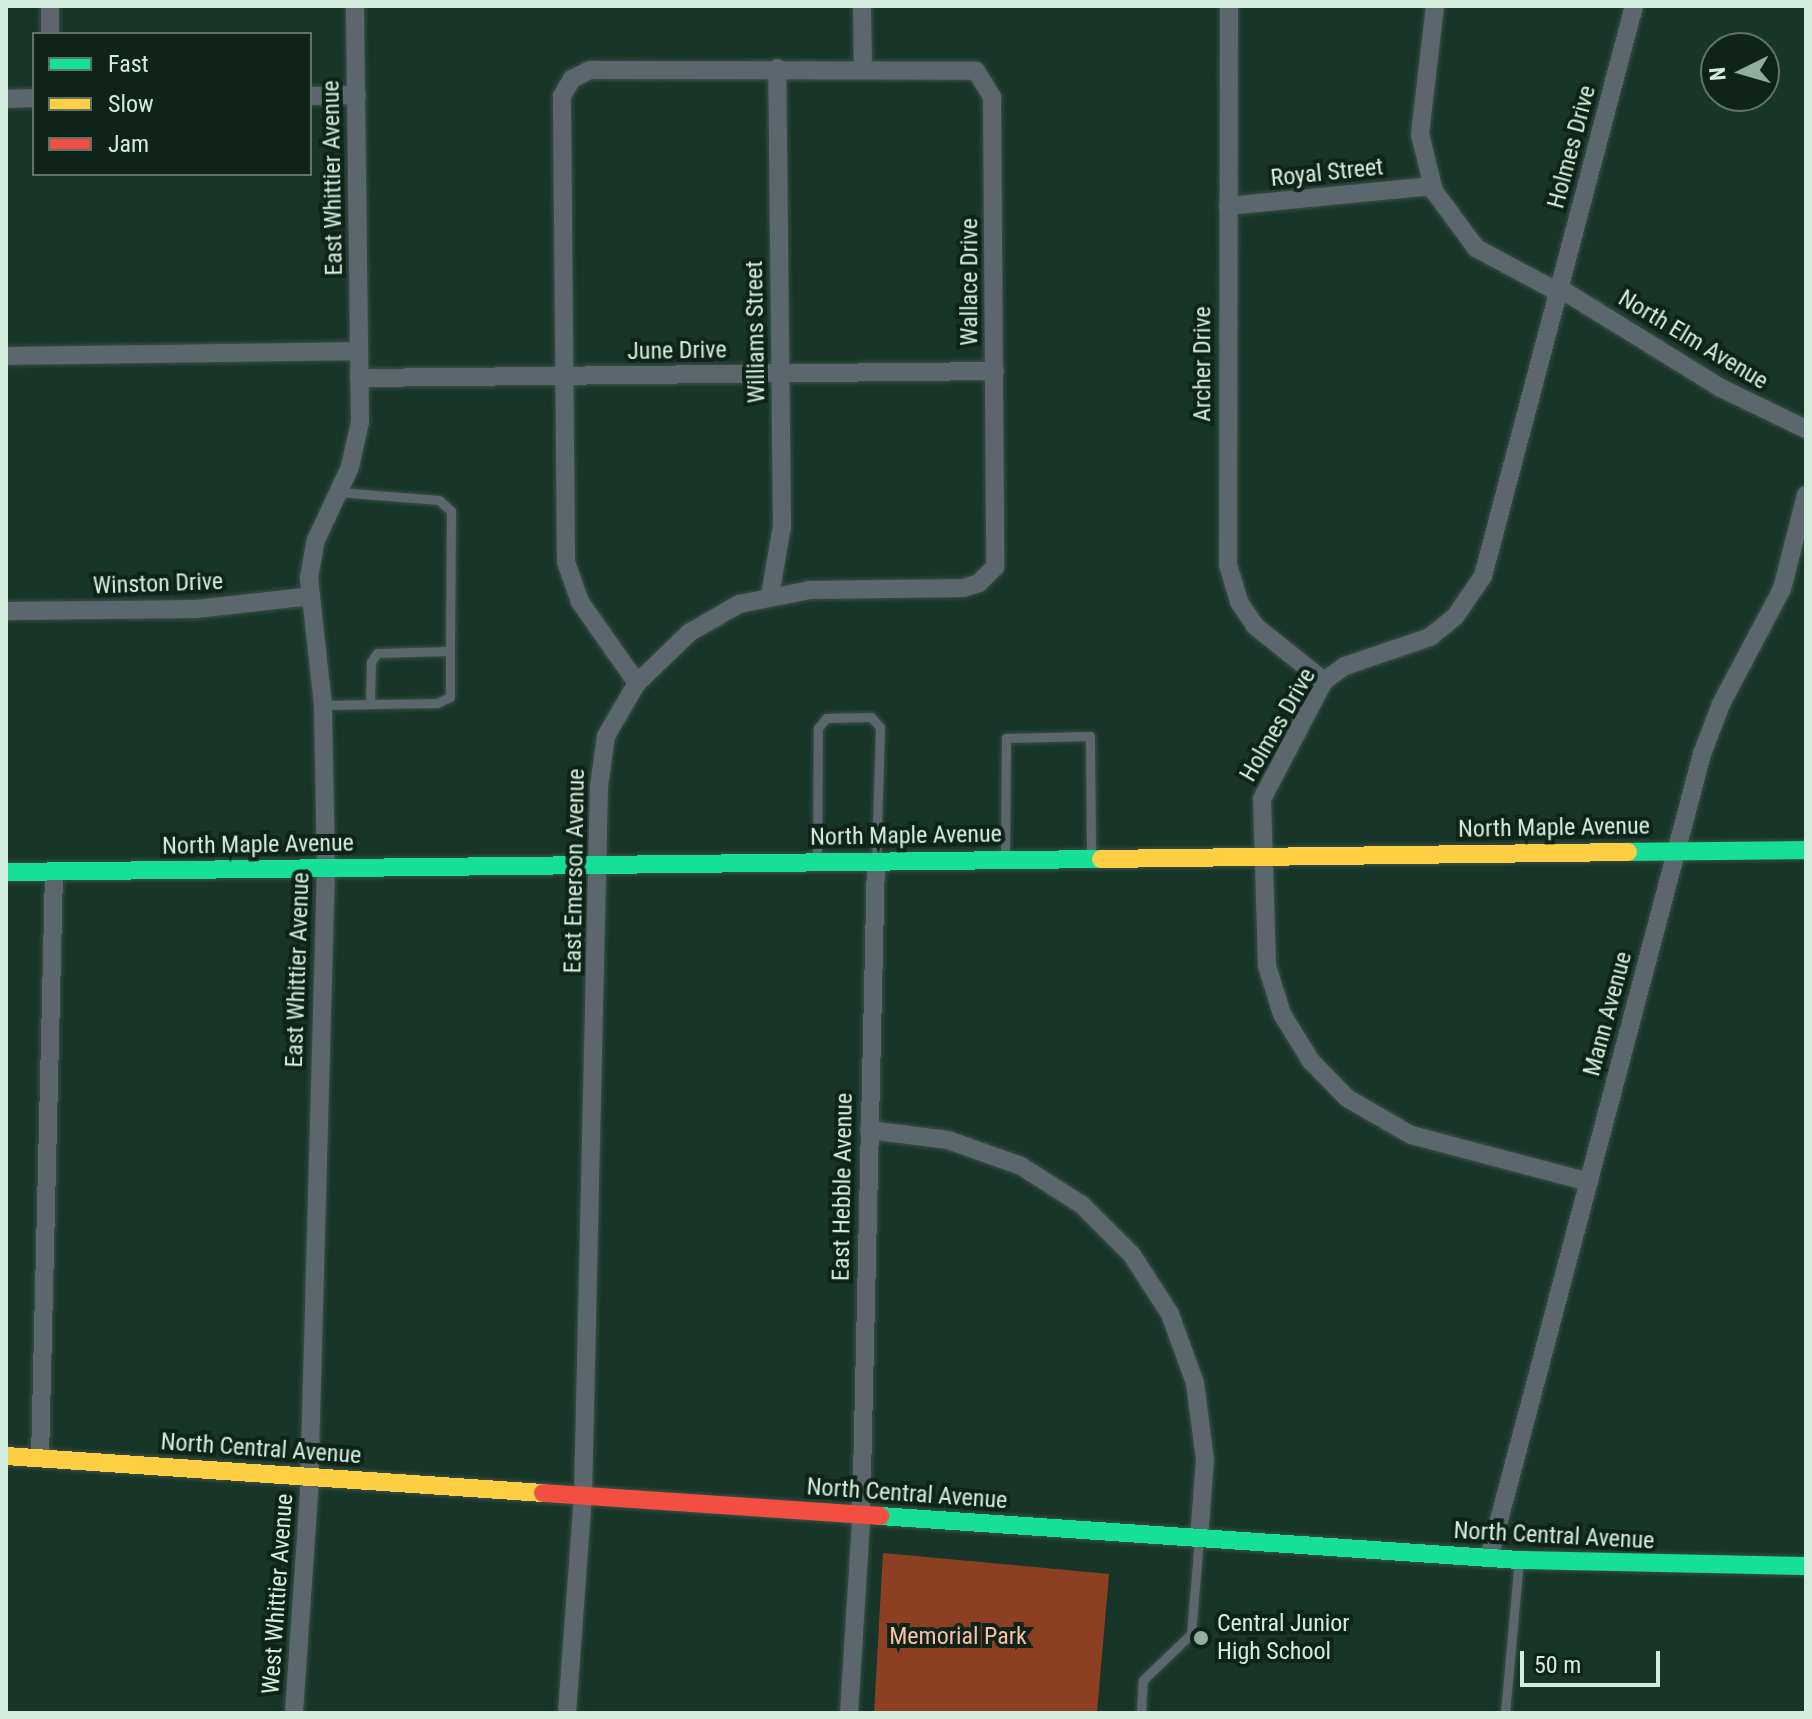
<!DOCTYPE html>
<style>
body{margin:0}
#map{position:relative;width:1812px;height:1719px;overflow:hidden;background:#183529;font-family:"Roboto Condensed",sans-serif}
div>[style]{position:absolute}
.green>*{inset:0;background:#8d4021}
.roads{filter:drop-shadow(0 0 2px #385045) drop-shadow(0 0 2px #385045)}
.lane>*{height:9px;margin:-4.5px;padding:0 4.5px;transform-origin:4.5px;border-radius:4.5px;background:#5b676d}
.street>*{height:18px;margin:-9px;padding:0 9px;transform-origin:9px;border-radius:9px;background:#5b676d}
.fast>*{height:18px;margin:-9px;padding:0 9px;transform-origin:9px;border-radius:9px;background:#16e098}
.slow>*{height:18px;margin:-9px;padding:0 9px;transform-origin:9px;border-radius:9px;background:#ffcf43}
.jam>*{height:18px;margin:-9px;padding:0 9px;transform-origin:9px;border-radius:9px;background:#f24e42}
.dots>*{width:22px;height:22px;translate:-50% -50%;box-sizing:border-box;border:4px solid #0f2419;border-radius:50%}
span{translate:-50% -50%;white-space:nowrap;text-align:center;line-height:1.15;-webkit-text-stroke:8px #0f2419;paint-order:stroke}
.street-label{font-size:24px;color:#d2eddd}
.poi-label{font-size:24px;color:#d2eddd}
.left{translate:0 -50%;text-align:left}
.park-label{font-size:24px;color:#fbbea8}
.frame{position:absolute;inset:0;border:8px solid #d2eddd;pointer-events:none}
.legend{position:absolute;left:32px;top:32px;width:280px;height:144px;box-sizing:border-box;background:#0f2419;border:2px solid #5d7467;margin:0;padding:10px 14px;list-style:none;font-size:24px;color:#d2eddd}
.legend li{display:flex;align-items:center;gap:16px;height:40px}
.legend b{width:40px;border:2px solid #5d7467}
.north{position:absolute;left:1700px;top:32px;width:80px;height:80px;box-sizing:border-box;background:#0f2419;border:2px solid #5d7467;border-radius:50%;rotate:265deg;font-size:22px;font-weight:700;line-height:32px;text-align:center;color:#d2eddd}
.north::after{content:'';display:block;margin:auto;width:28px;height:36px;background:#91ad9e;clip-path:polygon(50% 0,100% 100%,50% 72%,0 100%)}
.scale{position:absolute;left:1520px;top:1651px;width:140px;height:36px;box-sizing:border-box;border:4px solid #d2eddd;border-top:0;padding-left:10px;font-size:24px;line-height:28px;white-space:nowrap;color:#d2eddd;-webkit-text-stroke:6px #0f2419;paint-order:stroke}
</style>
<div id="map">
<div class="green">
<i style="clip-path:polygon(883px 1553px,1109px 1574px,1097px 1713px,874px 1713px)"></i>
</div>
<div class="roads">
<div class="lane">
<i style="left:338px;top:492px;width:101px;rotate:4.5deg"></i>
<i style="left:439px;top:500px;width:16px;rotate:43deg"></i>
<i style="left:451px;top:511px;width:140px;rotate:90.4deg"></i>
<i style="left:323px;top:705px;width:114px;rotate:-1deg"></i>
<i style="left:437px;top:703px;width:14px;rotate:-25deg"></i>
<i style="left:450px;top:697px;width:46px;rotate:-90deg"></i>
<i style="left:450px;top:651px;width:73px;rotate:178.4deg"></i>
<i style="left:377px;top:653px;width:11px;rotate:124deg"></i>
<i style="left:371px;top:662px;width:42px;rotate:91.4deg"></i>
<i style="left:1005px;top:858px;width:120px;rotate:-89.5deg"></i>
<i style="left:1006px;top:738px;width:84px;rotate:-1.4deg"></i>
<i style="left:1090px;top:736px;width:120px;rotate:89.5deg"></i>
<i style="left:817px;top:860px;width:132px;rotate:-89.6deg"></i>
<i style="left:818px;top:728px;width:13px;rotate:-51deg"></i>
<i style="left:826px;top:718px;width:45px;rotate:-1.3deg"></i>
<i style="left:871px;top:717px;width:13px;rotate:48deg"></i>
<i style="left:880px;top:727px;width:133px;rotate:91.7deg"></i>
<i style="left:1141px;top:1713px;width:33px;rotate:-87deg"></i>
<i style="left:1143px;top:1680px;width:66px;rotate:-43.8deg"></i>
<i style="left:1191px;top:1634px;width:96px;rotate:-85.2deg"></i>
<i style="left:1505px;top:1713px;width:154px;rotate:-84.8deg"></i>
</div>
<div class="street">
<i style="left:50px;top:6px;width:28px;rotate:90deg"></i>
<i style="left:862px;top:6px;width:61px;rotate:89.1deg"></i>
<i style="left:1229px;top:6px;width:559px;rotate:90.1deg"></i>
<i style="left:1228px;top:565px;width:39px;rotate:73deg"></i>
<i style="left:1239px;top:602px;width:29px;rotate:56deg"></i>
<i style="left:1255px;top:626px;width:88px;rotate:38.6deg"></i>
<i style="left:1435px;top:6px;width:129px;rotate:96.7deg"></i>
<i style="left:1420px;top:134px;width:59px;rotate:76.2deg"></i>
<i style="left:1434px;top:191px;width:71px;rotate:53.6deg"></i>
<i style="left:1476px;top:248px;width:93px;rotate:28.2deg"></i>
<i style="left:310px;top:96px;width:47px;rotate:-1.2deg"></i>
<i style="left:6px;top:99px;width:28px;rotate:-2deg"></i>
<i style="left:1228px;top:206px;width:204px;rotate:-5.6deg"></i>
<i style="left:1559px;top:288px;width:190px;rotate:31.7deg"></i>
<i style="left:1721px;top:388px;width:94px;rotate:25.8deg"></i>
<i style="left:6px;top:356px;width:353px;rotate:-0.8deg"></i>
<i style="left:359px;top:378px;width:636px;rotate:-0.63deg"></i>
<i style="left:770px;top:595px;width:70px;rotate:-80.1deg"></i>
<i style="left:782px;top:526px;width:458px;rotate:-90.6deg"></i>
<i style="left:6px;top:611px;width:190px;rotate:-0.6deg"></i>
<i style="left:196px;top:609px;width:116px;rotate:-6.4deg"></i>
<i style="left:869px;top:1130px;width:80px;rotate:7.2deg"></i>
<i style="left:948px;top:1140px;width:77px;rotate:19.6deg"></i>
<i style="left:1021px;top:1166px;width:72px;rotate:32.6deg"></i>
<i style="left:1082px;top:1205px;width:71px;rotate:45deg"></i>
<i style="left:1132px;top:1255px;width:70px;rotate:57.2deg"></i>
<i style="left:1170px;top:1314px;width:73px;rotate:70.1deg"></i>
<i style="left:1195px;top:1383px;width:78px;rotate:82.6deg"></i>
<i style="left:1205px;top:1460px;width:78px;rotate:94.4deg"></i>
<i style="left:1589px;top:1182px;width:184px;rotate:-165.2deg"></i>
<i style="left:1411px;top:1135px;width:74px;rotate:-150deg"></i>
<i style="left:1347px;top:1098px;width:52px;rotate:-134.2deg"></i>
<i style="left:1311px;top:1061px;width:55px;rotate:-121.7deg"></i>
<i style="left:1282px;top:1014px;width:50px;rotate:-107.4deg"></i>
<i style="left:1267px;top:966px;width:167px;rotate:-91.7deg"></i>
<i style="left:1262px;top:799px;width:133px;rotate:-62.3deg"></i>
<i style="left:1324px;top:681px;width:26px;rotate:-36deg"></i>
<i style="left:1345px;top:666px;width:90px;rotate:-18.8deg"></i>
<i style="left:1430px;top:637px;width:32px;rotate:-39deg"></i>
<i style="left:1455px;top:617px;width:50px;rotate:-55.7deg"></i>
<i style="left:1483px;top:576px;width:590px;rotate:-75.16deg"></i>
<i style="left:40px;top:1458px;width:587px;rotate:-88.63deg"></i>
<i style="left:1489px;top:1558px;width:832px;rotate:-75.16deg"></i>
<i style="left:1702px;top:754px;width:53px;rotate:-69.2deg"></i>
<i style="left:1721px;top:704px;width:130px;rotate:-62.1deg"></i>
<i style="left:1782px;top:589px;width:97px;rotate:-75.7deg"></i>
<i style="left:294px;top:1713px;width:223px;rotate:-86.1deg"></i>
<i style="left:309px;top:1491px;width:624px;rotate:-88.44deg"></i>
<i style="left:326px;top:867px;width:162px;rotate:-91.1deg"></i>
<i style="left:323px;top:705px;width:128px;rotate:-96.3deg"></i>
<i style="left:309px;top:578px;width:39px;rotate:-80deg"></i>
<i style="left:316px;top:540px;width:81px;rotate:-65deg"></i>
<i style="left:350px;top:467px;width:46px;rotate:-77.5deg"></i>
<i style="left:360px;top:422px;width:416px;rotate:-90.7deg"></i>
<i style="left:567px;top:1713px;width:218px;rotate:-85.8deg"></i>
<i style="left:583px;top:1496px;width:710px;rotate:-88.71deg"></i>
<i style="left:599px;top:786px;width:50px;rotate:-82deg"></i>
<i style="left:606px;top:736px;width:61px;rotate:-59.7deg"></i>
<i style="left:637px;top:683px;width:99px;rotate:-125.1deg"></i>
<i style="left:580px;top:602px;width:42px;rotate:-109.3deg"></i>
<i style="left:566px;top:562px;width:466px;rotate:-90.5deg"></i>
<i style="left:562px;top:96px;width:20px;rotate:-60deg"></i>
<i style="left:572px;top:79px;width:20px;rotate:-27deg"></i>
<i style="left:590px;top:70px;width:386px;rotate:0.1deg"></i>
<i style="left:976px;top:71px;width:31px;rotate:58deg"></i>
<i style="left:992px;top:97px;width:470px;rotate:89.6deg"></i>
<i style="left:995px;top:567px;width:23px;rotate:135deg"></i>
<i style="left:979px;top:583px;width:16px;rotate:162deg"></i>
<i style="left:964px;top:588px;width:154px;rotate:179.3deg"></i>
<i style="left:810px;top:590px;width:72px;rotate:168.8deg"></i>
<i style="left:739px;top:604px;width:58px;rotate:149.9deg"></i>
<i style="left:689px;top:633px;width:72px;rotate:136.1deg"></i>
<i style="left:849px;top:1713px;width:192px;rotate:-86.4deg"></i>
<i style="left:861px;top:1521px;width:661px;rotate:-88.7deg"></i>
</div>
<div class="fast">
<i style="left:1628px;top:852px;width:178px;rotate:-0.6deg"></i>
<i style="left:6px;top:872px;width:1095px;rotate:-0.68deg"></i>
<i style="left:880px;top:1516px;width:641px;rotate:3.94deg"></i>
<i style="left:1519px;top:1560px;width:287px;rotate:1.2deg"></i>
</div>
<div class="slow">
<i style="left:1101px;top:859px;width:527px;rotate:-0.76deg"></i>
<i style="left:6px;top:1456px;width:538px;rotate:3.94deg"></i>
</div>
<div class="jam">
<i style="left:543px;top:1493px;width:338px;rotate:3.9deg"></i>
</div>
</div>
<div class="dots">
<i style="left:1201px;top:1638px;background:#91ad9e"></i>
</div>
<div class="street-label">
<span style="left:1572px;top:147px;rotate:-75deg">Holmes Drive</span>
<span style="left:1327px;top:173px;rotate:-6deg">Royal Street</span>
<span style="left:333px;top:178px;rotate:-91deg">East Whittier Avenue</span>
<span style="left:970px;top:282px;rotate:-90deg">Wallace Drive</span>
<span style="left:756px;top:332px;rotate:-91deg">Williams Street</span>
<span style="left:1693px;top:340px;rotate:31deg">North Elm Avenue</span>
<span style="left:677px;top:351px;rotate:-1deg">June Drive</span>
<span style="left:1203px;top:364px;rotate:-90deg">Archer Drive</span>
<span style="left:158px;top:584px;rotate:-2deg">Winston Drive</span>
<span style="left:1278px;top:725px;rotate:-60deg">Holmes Drive</span>
<span style="left:1554px;top:828px;rotate:-1deg">North Maple Avenue</span>
<span style="left:906px;top:836px;rotate:-1deg">North Maple Avenue</span>
<span style="left:258px;top:845px;rotate:-1deg">North Maple Avenue</span>
<span style="left:575px;top:871px;rotate:-89deg">East Emerson Avenue</span>
<span style="left:298px;top:970px;rotate:-88deg">East Whittier Avenue</span>
<span style="left:1608px;top:1014px;rotate:-75deg">Mann Avenue</span>
<span style="left:843px;top:1187px;rotate:-89deg">East Hebble Avenue</span>
<span style="left:261px;top:1449px;rotate:4deg">North Central Avenue</span>
<span style="left:907px;top:1494px;rotate:4deg">North Central Avenue</span>
<span style="left:1554px;top:1536px;rotate:3deg">North Central Avenue</span>
<span style="left:278px;top:1594px;rotate:-86deg">West Whittier Avenue</span>
</div>
<div class="poi-label">
<span class="left" style="left:1217px;top:1638px">Central Junior<br>High School</span>
</div>
<div class="park-label">
<span style="left:958px;top:1637px">Memorial Park</span>
</div>
<div class="frame"></div>
<ul class="legend">
<li><b style="height:10px;background:#16e098"></b>Fast</li>
<li><b style="height:10px;background:#ffcf43"></b>Slow</li>
<li><b style="height:10px;background:#f24e42"></b>Jam</li>
</ul>
<div class="north">N</div>
<div class="scale">50 m</div>
</div>
